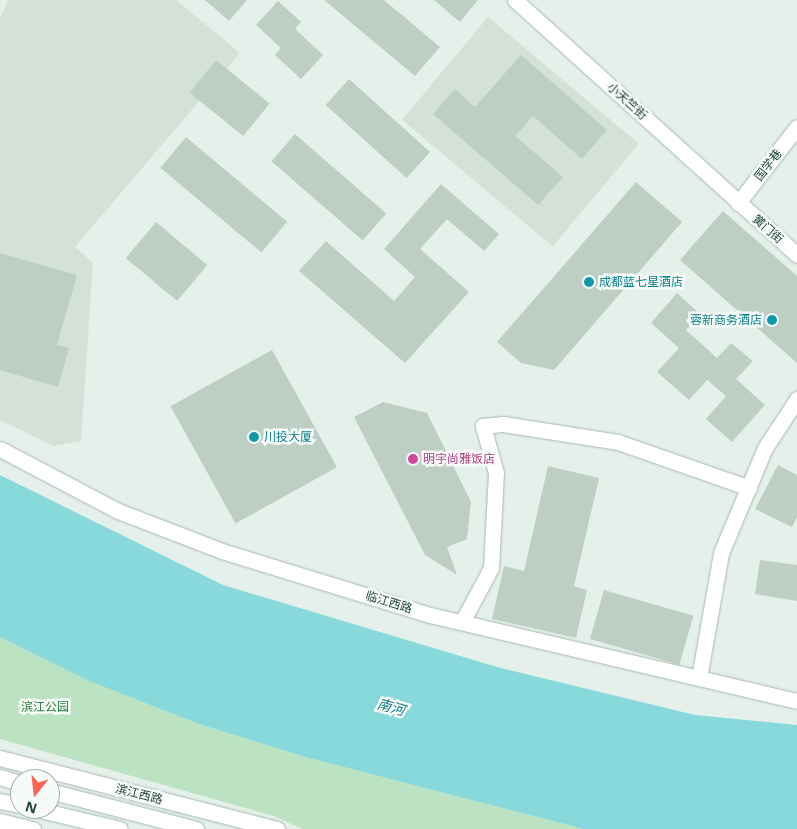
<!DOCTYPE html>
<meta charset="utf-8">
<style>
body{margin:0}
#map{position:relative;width:797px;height:829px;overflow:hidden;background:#e5f0ea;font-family:"Noto Sans","Noto Sans SC",sans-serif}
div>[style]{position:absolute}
.built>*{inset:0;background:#d3e1d8;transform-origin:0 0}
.green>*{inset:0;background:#bce3c1}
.water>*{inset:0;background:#87d9db}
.building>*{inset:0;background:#bdcec5;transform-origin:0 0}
.roads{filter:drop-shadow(0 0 1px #a6b9b0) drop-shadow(0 0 1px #a6b9b0)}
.minor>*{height:15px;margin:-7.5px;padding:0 7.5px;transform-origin:7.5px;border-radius:7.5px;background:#fff}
.tertiary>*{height:15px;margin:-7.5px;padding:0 7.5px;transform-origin:7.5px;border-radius:7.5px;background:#fff}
.secondary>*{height:15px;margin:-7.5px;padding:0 7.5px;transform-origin:7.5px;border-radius:7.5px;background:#fff}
.dots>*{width:14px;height:14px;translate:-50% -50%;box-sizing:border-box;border:2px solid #f7fbf8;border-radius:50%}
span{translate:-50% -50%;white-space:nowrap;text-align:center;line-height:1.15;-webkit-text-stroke:5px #f7fbf8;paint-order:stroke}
.street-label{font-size:12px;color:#214536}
.culture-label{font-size:12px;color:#0d838f}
.left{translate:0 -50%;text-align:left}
.right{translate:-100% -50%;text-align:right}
.hotel-label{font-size:12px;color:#b23c85}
.park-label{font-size:12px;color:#26813d}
.water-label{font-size:14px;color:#127f83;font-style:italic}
.north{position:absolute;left:10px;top:769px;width:50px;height:50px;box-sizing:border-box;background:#f7fbf8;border:1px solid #a1b2aa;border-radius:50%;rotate:196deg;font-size:14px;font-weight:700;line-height:20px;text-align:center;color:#214536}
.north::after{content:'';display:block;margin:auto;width:18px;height:22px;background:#ff6754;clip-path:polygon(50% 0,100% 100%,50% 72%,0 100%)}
</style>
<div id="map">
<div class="built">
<i style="clip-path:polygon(8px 0,176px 0,240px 53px,75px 247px,93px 263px,81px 441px,53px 446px,0 420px,0 18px)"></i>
<i style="left:488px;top:17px;width:197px;height:134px;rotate:40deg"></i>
</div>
<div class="green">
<i style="clip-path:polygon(0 637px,89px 681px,196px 723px,305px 757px,584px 829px,302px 829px,274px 816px,0 739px)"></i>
</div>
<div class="water">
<i style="clip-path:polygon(0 475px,223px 585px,497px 667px,695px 715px,797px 725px,797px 829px,584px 829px,305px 757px,196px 723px,89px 681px,0 637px)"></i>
</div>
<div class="building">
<i style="clip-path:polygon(205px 0,247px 0,229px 21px)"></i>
<i style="clip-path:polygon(324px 0,384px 0,440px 47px,415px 76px)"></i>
<i style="clip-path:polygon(434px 0,478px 0,460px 22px)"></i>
<i style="clip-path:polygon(278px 1px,301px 22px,295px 29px,323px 55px,301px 79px,275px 55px,281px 48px,256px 25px)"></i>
<i style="clip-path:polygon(521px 55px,607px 130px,582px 159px,533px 116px,515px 136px,563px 177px,538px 205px,433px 114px,455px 89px,475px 107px)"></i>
<i style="left:216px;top:60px;width:69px;height:42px;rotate:39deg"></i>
<i style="left:349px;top:79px;width:109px;height:35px;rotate:42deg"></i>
<i style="left:295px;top:134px;width:121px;height:36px;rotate:41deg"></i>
<i style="left:186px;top:137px;width:132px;height:40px;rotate:40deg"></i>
<i style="clip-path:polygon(636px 182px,682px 222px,554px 370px,521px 363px,497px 342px)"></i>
<i style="clip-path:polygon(441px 184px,499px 234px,484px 251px,447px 219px,420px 249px,469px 292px,405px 363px,299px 271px,326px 241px,394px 301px,415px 277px,384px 249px)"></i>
<i style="clip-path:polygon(723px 211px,797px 276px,797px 363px,680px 260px)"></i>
<i style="left:156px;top:222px;width:67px;height:47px;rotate:40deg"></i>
<i style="clip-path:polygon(0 253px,77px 275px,57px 345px,69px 348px,58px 387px,0 370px)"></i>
<i style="clip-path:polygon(677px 293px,700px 314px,686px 330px,717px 358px,731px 343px,753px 361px,736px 379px,765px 405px,732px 442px,706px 419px,726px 396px,707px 380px,689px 400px,657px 372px,679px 348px,651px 323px)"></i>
<i style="left:272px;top:350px;width:134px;height:116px;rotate:61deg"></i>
<i style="clip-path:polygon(383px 402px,427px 413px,471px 502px,467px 539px,447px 547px,457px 575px,425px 555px,354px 417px)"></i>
<i style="clip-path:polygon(778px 465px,797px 475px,797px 517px,792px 527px,755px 509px)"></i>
<i style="clip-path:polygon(548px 466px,599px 478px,574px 586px,587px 590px,576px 638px,492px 619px,504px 566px,524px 571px)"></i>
<i style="clip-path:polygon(760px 560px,797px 565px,797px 601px,755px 594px)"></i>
<i style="left:604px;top:590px;width:93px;height:51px;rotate:16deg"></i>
</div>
<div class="roads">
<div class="minor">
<i style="left:738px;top:203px;width:96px;rotate:-52.2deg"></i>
<i style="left:0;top:449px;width:133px;rotate:27.7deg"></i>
<i style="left:118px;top:511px;width:111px;rotate:21deg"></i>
<i style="left:222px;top:551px;width:218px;rotate:17.1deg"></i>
<i style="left:430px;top:615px;width:377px;rotate:13.2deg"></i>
<i style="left:462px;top:622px;width:61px;rotate:-61.8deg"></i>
<i style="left:491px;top:568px;width:95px;rotate:-87deg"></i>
<i style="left:496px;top:473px;width:49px;rotate:-105.5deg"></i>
<i style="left:483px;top:426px;width:20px;rotate:-6deg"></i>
<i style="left:503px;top:424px;width:116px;rotate:8.9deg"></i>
<i style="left:618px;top:442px;width:139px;rotate:19.3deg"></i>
<i style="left:699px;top:678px;width:127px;rotate:-80deg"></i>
<i style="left:721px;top:553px;width:114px;rotate:-67.3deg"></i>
<i style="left:765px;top:448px;width:59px;rotate:-56.9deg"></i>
</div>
<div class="tertiary">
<i style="left:515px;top:0;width:380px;rotate:42.1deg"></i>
</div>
<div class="secondary">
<i style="left:0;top:758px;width:286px;rotate:14.4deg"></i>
<i style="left:0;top:777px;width:21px;rotate:17deg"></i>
<i style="left:50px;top:791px;width:151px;rotate:14.6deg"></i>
<i style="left:0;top:801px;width:20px;rotate:11deg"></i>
<i style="left:36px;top:809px;width:86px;rotate:13.4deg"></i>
<i style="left:0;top:821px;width:34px;rotate:14deg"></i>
</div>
</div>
<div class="dots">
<i style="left:589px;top:282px;background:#0f9aa8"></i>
<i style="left:772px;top:320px;background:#0f9aa8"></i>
<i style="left:254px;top:437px;background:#0f9aa8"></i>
<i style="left:413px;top:459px;background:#d1479c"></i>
</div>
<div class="street-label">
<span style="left:627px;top:101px;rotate:42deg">小天竺街</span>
<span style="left:768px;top:165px;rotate:-52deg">国学巷</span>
<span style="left:768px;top:229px;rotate:41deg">黉门街</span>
<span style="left:389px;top:602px;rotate:17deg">临江西路</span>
<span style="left:139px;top:794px;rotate:14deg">滨江西路</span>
</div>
<div class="culture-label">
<span class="left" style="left:599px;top:282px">成都蓝七星酒店</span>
<span class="right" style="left:762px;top:320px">蓉新商务酒店</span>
<span class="left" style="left:264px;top:437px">川投大厦</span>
</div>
<div class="hotel-label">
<span class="left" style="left:423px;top:459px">明宇尚雅饭店</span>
</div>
<div class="park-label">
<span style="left:45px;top:707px">滨江公园</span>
</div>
<div class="water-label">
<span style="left:391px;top:707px;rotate:16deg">南河</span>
</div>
<div class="north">N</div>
</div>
